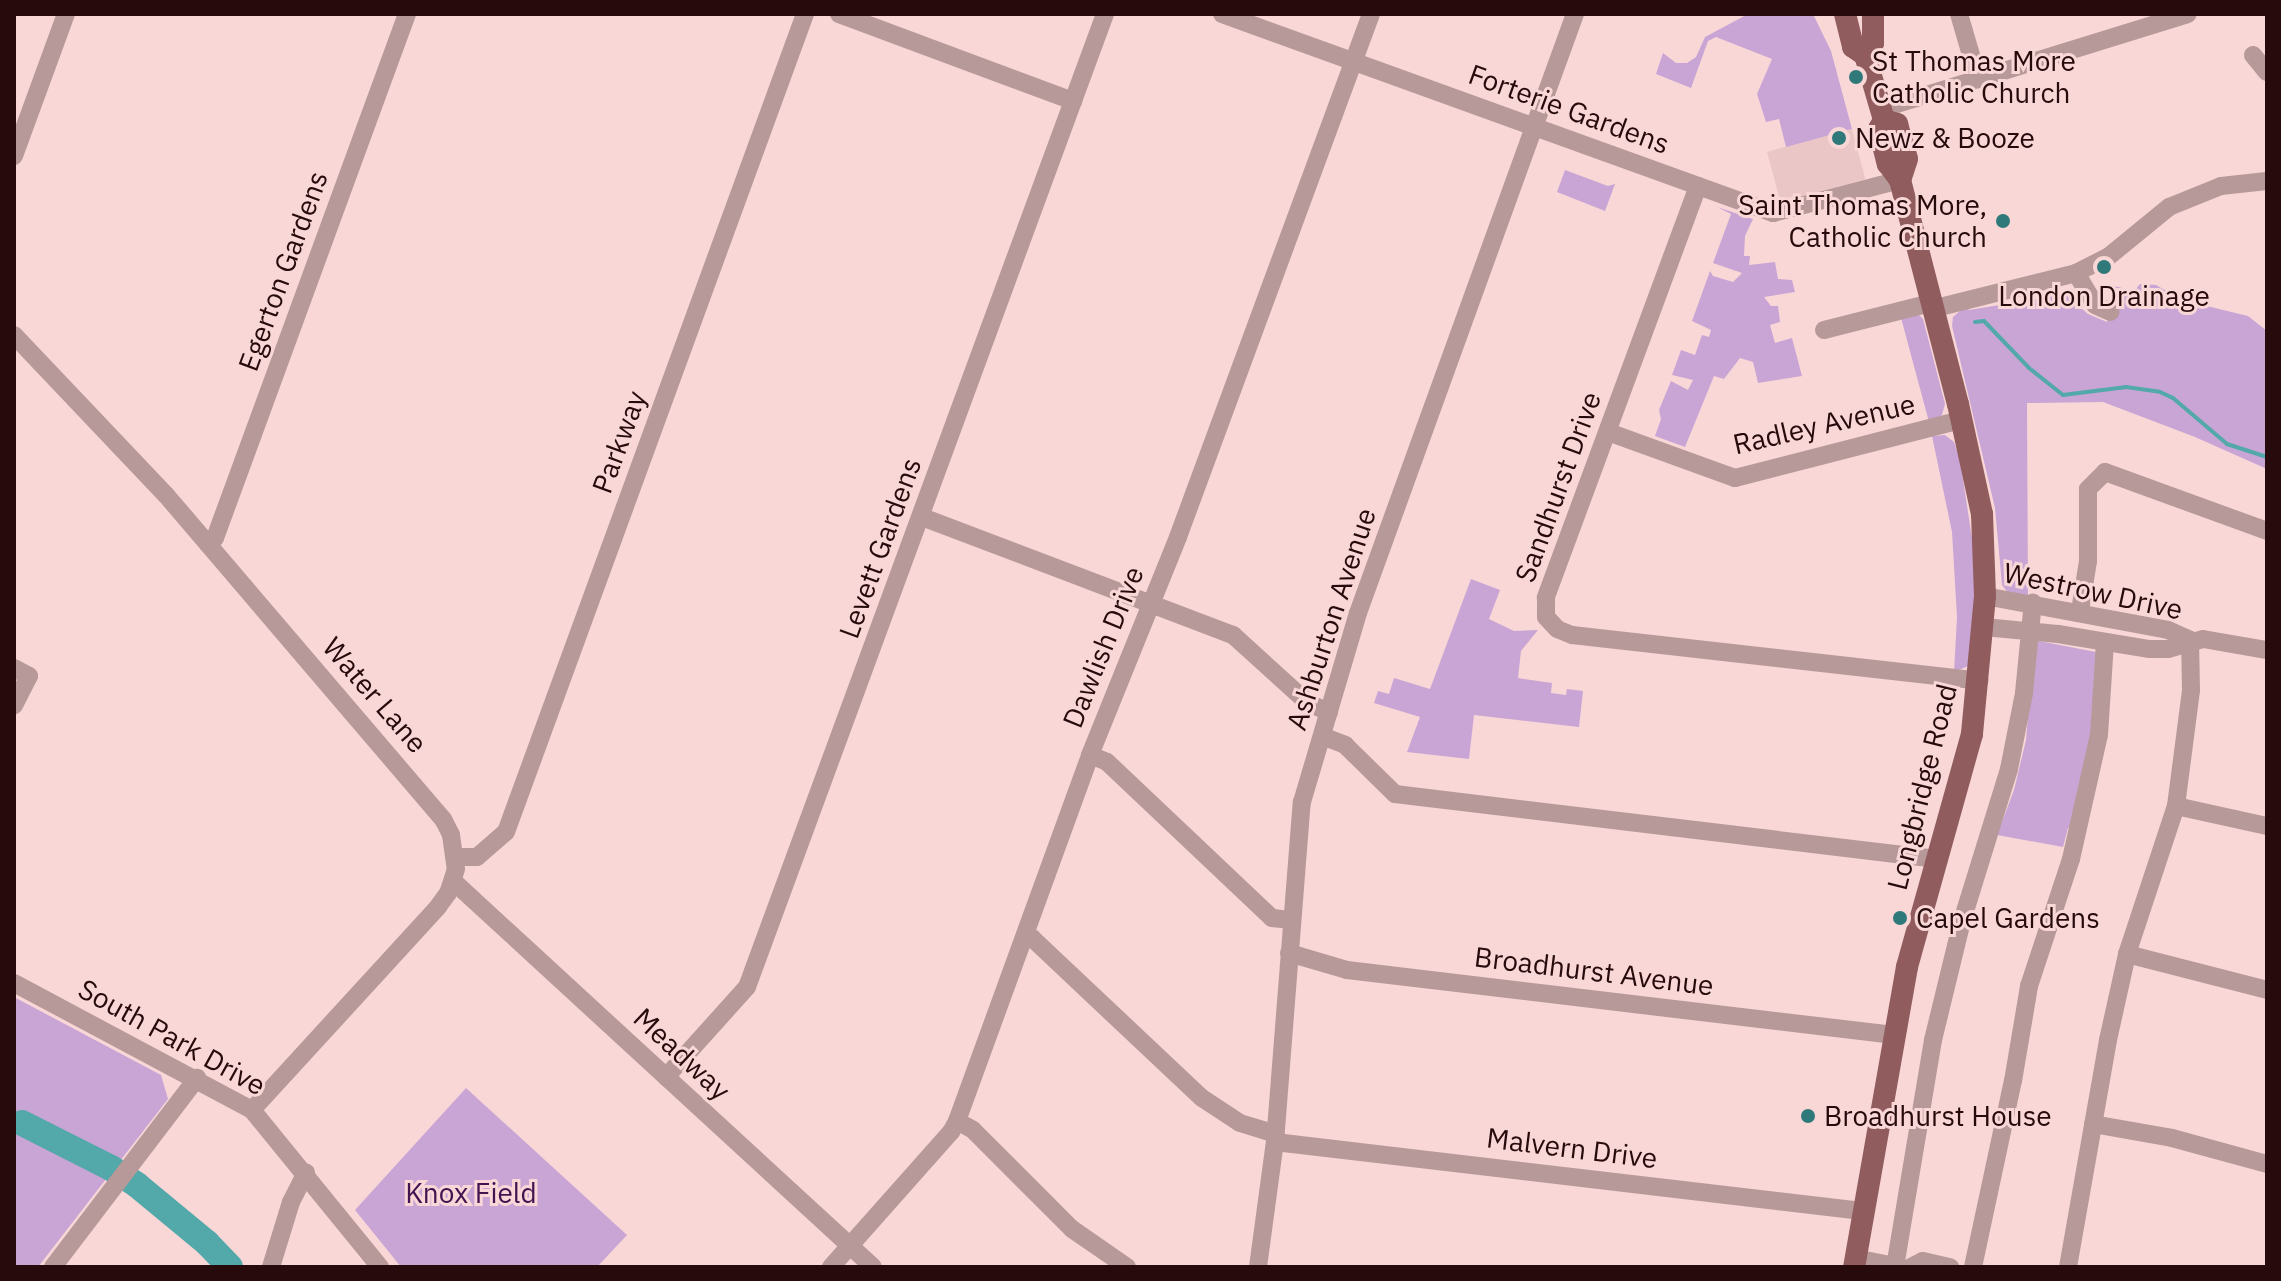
<!DOCTYPE html>
<style>
body{margin:0}
#map{position:relative;width:2281px;height:1281px;overflow:hidden;background:#f9d7d7;font-family:"IBM Plex Sans",sans-serif}
div>[style]{position:absolute}
.built>*{inset:0;background:#ebc6c6;transform-origin:0 0}
.green>*{inset:0;background:#c9a5d5}
.stream>*{height:4px;margin:-2px;padding:0 2px;transform-origin:2px;border-radius:2px;background:#53a8aa}
.river>*{height:26px;margin:-13px;padding:0 13px;transform-origin:13px;border-radius:13px;background:#53a8aa}
.minor>*{height:18px;margin:-9px;padding:0 9px;transform-origin:9px;border-radius:9px;background:#b89999}
.major>*{height:22px;margin:-11px;padding:0 11px;transform-origin:11px;border-radius:11px;background:#915c5e}
.dots>*{width:22px;height:22px;translate:-50% -50%;box-sizing:border-box;border:4px solid #f9d7d7;border-radius:50%}
span{translate:-50% -50%;white-space:nowrap;text-align:center;line-height:1.15;-webkit-text-stroke:6px #f9d7d7;paint-order:stroke}
.poi-label{font-size:28px;color:#260a0c}
.left{translate:0 -50%;text-align:left}
.right{translate:-100% -50%;text-align:right}
.street-label{font-size:28px;color:#260a0c}
.park-label{font-size:28px;color:#421350}
.frame{position:absolute;inset:0;border:16px solid #260a0c;pointer-events:none}
</style>
<div id="map">
<div class="built">
<i style="left:1852px;top:129px;width:52px;height:88px;rotate:75deg"></i>
</div>
<div class="green">
<i style="clip-path:polygon(1748px 14px,1813px 14px,1831px 51px,1852px 129px,1786px 147px,1779px 119px,1766px 122px,1757px 94px,1772px 59px,1716px 37px,1708px 41px,1691px 88px,1656px 74px,1663px 53px,1676px 63px,1687px 63px,1696px 57px,1705px 37px)"></i>
<i style="clip-path:polygon(1565px 170px,1608px 186px,1615px 184px,1605px 211px,1557px 192px)"></i>
<i style="clip-path:polygon(1717px 207px,1753px 219px,1745px 236px,1744px 256px,1750px 256px,1749px 265px,1775px 262px,1778px 279px,1792px 280px,1795px 292px,1764px 297px,1771px 306px,1778px 306px,1780px 322px,1770px 325px,1775px 343px,1792px 338px,1802px 376px,1758px 383px,1753px 362px,1740px 358px,1724px 379px,1714px 376px,1685px 447px,1655px 436px,1661px 419px,1659px 410px,1671px 381px,1688px 390px,1693px 380px,1672px 375px,1681px 350px,1695px 355px,1702px 335px,1709px 337px,1711px 330px,1692px 321px,1710px 271px,1713px 276px,1733px 282px,1742px 273px,1713px 263px,1731px 214px)"></i>
<i style="clip-path:polygon(2140px 284px,2156px 285px,2182px 300px,2248px 316px,2267px 331px,2267px 469px,2195px 437px,2103px 402px,2027px 403px,2028px 599px,2009px 594px,2002px 585px,1995px 508px,1952px 326px,1953px 317px,1967px 305px,1969px 310px,2065px 294px,2088px 314px,2107px 322px,2114px 286px,2134px 291px)"></i>
<i style="clip-path:polygon(1900px 314px,1918px 314px,1923px 319px,1945px 404px,1942px 415px,1935px 420px,1929px 422px)"></i>
<i style="clip-path:polygon(1945px 435px,1954px 442px,1960px 460px,1975px 558px,1975px 617px,1968px 666px,1954px 672px,1957px 617px,1952px 532px,1932px 436px)"></i>
<i style="clip-path:polygon(1471px 579px,1500px 590px,1489px 619px,1514px 631px,1538px 630px,1521px 651px,1518px 678px,1552px 683px,1551px 693px,1566px 695px,1567px 689px,1583px 691px,1579px 727px,1474px 715px,1469px 759px,1407px 752px,1420px 717px,1374px 703px,1378px 691px,1389px 694px,1394px 678px,1430px 689px)"></i>
<i style="clip-path:polygon(2034px 640px,2101px 653px,2094px 740px,2074px 825px,2068px 828px,2063px 847px,1997px 835px,2014px 790px,2026px 740px)"></i>
<i style="clip-path:polygon(14px 997px,161px 1075px,168px 1099px,38px 1267px,14px 1267px)"></i>
<i style="clip-path:polygon(466px 1088px,627px 1235px,597px 1267px,401px 1267px,355px 1210px)"></i>
</div>
<div class="stream">
<i style="left:1975px;top:322px;width:9px;rotate:-6deg"></i>
<i style="left:1984px;top:321px;width:65px;rotate:46.2deg"></i>
<i style="left:2029px;top:368px;width:43px;rotate:38.5deg"></i>
<i style="left:2063px;top:395px;width:64px;rotate:-7.2deg"></i>
<i style="left:2126px;top:387px;width:34px;rotate:8deg"></i>
<i style="left:2160px;top:392px;width:14px;rotate:25deg"></i>
<i style="left:2173px;top:398px;width:71px;rotate:40.4deg"></i>
<i style="left:2227px;top:444px;width:42px;rotate:18deg"></i>
</div>
<div class="river">
<i style="left:22px;top:1123px;width:100px;rotate:26.8deg"></i>
<i style="left:111px;top:1168px;width:31px;rotate:33deg"></i>
<i style="left:137px;top:1185px;width:91px;rotate:39.6deg"></i>
<i style="left:207px;top:1243px;width:33px;rotate:46deg"></i>
</div>
<div class="minor">
<i style="left:839px;top:14px;width:250px;rotate:20.4deg"></i>
<i style="left:1222px;top:14px;width:586px;rotate:19.86deg"></i>
<i style="left:1773px;top:213px;width:131px;rotate:-14.6deg"></i>
<i style="left:1959px;top:14px;width:68px;rotate:73.7deg"></i>
<i style="left:2253px;top:55px;width:22px;rotate:51deg"></i>
<i style="left:1881px;top:109px;width:321px;rotate:-17.2deg"></i>
<i style="left:14px;top:156px;width:151px;rotate:-69.9deg"></i>
<i style="left:1698px;top:186px;width:439px;rotate:110.3deg"></i>
<i style="left:1546px;top:598px;width:19px;rotate:90deg"></i>
<i style="left:1546px;top:617px;width:16px;rotate:47deg"></i>
<i style="left:1557px;top:629px;width:16px;rotate:22deg"></i>
<i style="left:1572px;top:635px;width:410px;rotate:6.4deg"></i>
<i style="left:2076px;top:273px;width:37px;rotate:59deg"></i>
<i style="left:2095px;top:305px;width:17px;rotate:24deg"></i>
<i style="left:1932px;top:309px;width:148px;rotate:-14deg"></i>
<i style="left:2076px;top:273px;width:36px;rotate:-27deg"></i>
<i style="left:2108px;top:257px;width:79px;rotate:-39.3deg"></i>
<i style="left:2169px;top:207px;width:56px;rotate:-22deg"></i>
<i style="left:2221px;top:186px;width:46px;rotate:-6.2deg"></i>
<i style="left:1824px;top:330px;width:110px;rotate:-14.2deg"></i>
<i style="left:14px;top:335px;width:221px;rotate:46.5deg"></i>
<i style="left:166px;top:495px;width:426px;rotate:49.5deg"></i>
<i style="left:443px;top:819px;width:18px;rotate:63deg"></i>
<i style="left:451px;top:835px;width:34px;rotate:82deg"></i>
<i style="left:456px;top:869px;width:25px;rotate:108deg"></i>
<i style="left:448px;top:893px;width:17px;rotate:126deg"></i>
<i style="left:438px;top:907px;width:275px;rotate:132.5deg"></i>
<i style="left:1608px;top:432px;width:135px;rotate:19.9deg"></i>
<i style="left:1735px;top:478px;width:233px;rotate:-14.4deg"></i>
<i style="left:922px;top:517px;width:333px;rotate:20.8deg"></i>
<i style="left:1233px;top:635px;width:101px;rotate:42.2deg"></i>
<i style="left:1308px;top:703px;width:23px;rotate:23deg"></i>
<i style="left:208px;top:544px;width:9px;rotate:-41deg"></i>
<i style="left:215px;top:538px;width:558px;rotate:-69.88deg"></i>
<i style="left:1985px;top:596px;width:186px;rotate:10.5deg"></i>
<i style="left:2168px;top:630px;width:24px;rotate:24deg"></i>
<i style="left:2080px;top:611px;width:51px;rotate:-80.9deg"></i>
<i style="left:2088px;top:561px;width:72px;rotate:-90deg"></i>
<i style="left:2088px;top:489px;width:24px;rotate:-45deg"></i>
<i style="left:2105px;top:472px;width:172px;rotate:20deg"></i>
<i style="left:1984px;top:627px;width:74px;rotate:5.4deg"></i>
<i style="left:2058px;top:634px;width:93px;rotate:9.3deg"></i>
<i style="left:2150px;top:649px;width:18px"></i>
<i style="left:2168px;top:649px;width:36px;rotate:-16deg"></i>
<i style="left:2203px;top:639px;width:65px;rotate:9.8deg"></i>
<i style="left:14px;top:668px;width:17px;rotate:28deg"></i>
<i style="left:29px;top:676px;width:33px;rotate:117deg"></i>
<i style="left:1322px;top:736px;width:25px;rotate:21deg"></i>
<i style="left:1345px;top:745px;width:70px;rotate:44.4deg"></i>
<i style="left:1395px;top:794px;width:546px;rotate:6.84deg"></i>
<i style="left:1090px;top:755px;width:18px;rotate:22deg"></i>
<i style="left:1107px;top:762px;width:227px;rotate:43.4deg"></i>
<i style="left:1272px;top:918px;width:19px;rotate:6deg"></i>
<i style="left:2176px;top:806px;width:93px;rotate:12.4deg"></i>
<i style="left:455px;top:857px;width:22px"></i>
<i style="left:477px;top:857px;width:38px;rotate:-41deg"></i>
<i style="left:506px;top:832px;width:871px;rotate:-69.92deg"></i>
<i style="left:453px;top:881px;width:570px;rotate:42.58deg"></i>
<i style="left:1025px;top:935px;width:8px;rotate:23deg"></i>
<i style="left:1032px;top:938px;width:233px;rotate:43.3deg"></i>
<i style="left:1202px;top:1098px;width:45px;rotate:33.3deg"></i>
<i style="left:1240px;top:1123px;width:37px;rotate:17deg"></i>
<i style="left:1289px;top:953px;width:60px;rotate:16.3deg"></i>
<i style="left:1347px;top:970px;width:551px;rotate:6.78deg"></i>
<i style="left:2127px;top:954px;width:145px;rotate:14.4deg"></i>
<i style="left:14px;top:983px;width:270px;rotate:28.1deg"></i>
<i style="left:252px;top:1110px;width:203px;rotate:50.8deg"></i>
<i style="left:666px;top:1077px;width:121px;rotate:-48deg"></i>
<i style="left:747px;top:987px;width:1037px;rotate:-69.8deg"></i>
<i style="left:957px;top:1121px;width:18px;rotate:29deg"></i>
<i style="left:973px;top:1130px;width:140px;rotate:45deg"></i>
<i style="left:1072px;top:1229px;width:67px;rotate:34.6deg"></i>
<i style="left:2093px;top:1124px;width:80px;rotate:10deg"></i>
<i style="left:2172px;top:1138px;width:98px;rotate:15.3deg"></i>
<i style="left:1275px;top:1142px;width:591px;rotate:6.7deg"></i>
<i style="left:1855px;top:1258px;width:46px;rotate:11.3deg"></i>
<i style="left:53px;top:1267px;width:238px;rotate:-52.7deg"></i>
<i style="left:271px;top:1267px;width:68px;rotate:-72.9deg"></i>
<i style="left:291px;top:1202px;width:33px;rotate:-63deg"></i>
<i style="left:831px;top:1267px;width:181px;rotate:-48.4deg"></i>
<i style="left:951px;top:1132px;width:13px;rotate:-61deg"></i>
<i style="left:957px;top:1121px;width:389px;rotate:-70deg"></i>
<i style="left:1090px;top:755px;width:235px;rotate:-68deg"></i>
<i style="left:1178px;top:537px;width:557px;rotate:-69.74deg"></i>
<i style="left:1258px;top:1267px;width:126px;rotate:-82.3deg"></i>
<i style="left:1275px;top:1142px;width:341px;rotate:-85.5deg"></i>
<i style="left:1302px;top:802px;width:197px;rotate:-73.5deg"></i>
<i style="left:1358px;top:613px;width:637px;rotate:-70.09deg"></i>
<i style="left:1895px;top:1267px;width:230px;rotate:-80.5deg"></i>
<i style="left:1933px;top:1040px;width:122px;rotate:-76.3deg"></i>
<i style="left:1962px;top:921px;width:159px;rotate:-72.8deg"></i>
<i style="left:2009px;top:769px;width:77px;rotate:-78.8deg"></i>
<i style="left:2024px;top:693px;width:91px;rotate:-84.4deg"></i>
<i style="left:1911px;top:1267px;width:13px;rotate:-27deg"></i>
<i style="left:1923px;top:1261px;width:28px;rotate:13deg"></i>
<i style="left:1973px;top:1267px;width:190px;rotate:-77.9deg"></i>
<i style="left:2013px;top:1081px;width:96px;rotate:-80.4deg"></i>
<i style="left:2029px;top:986px;width:134px;rotate:-71.7deg"></i>
<i style="left:2071px;top:859px;width:127px;rotate:-77.3deg"></i>
<i style="left:2099px;top:735px;width:93px;rotate:-86.3deg"></i>
<i style="left:2068px;top:1267px;width:230px;rotate:-80deg"></i>
<i style="left:2108px;top:1040px;width:88px;rotate:-77.5deg"></i>
<i style="left:2127px;top:954px;width:156px;rotate:-71.7deg"></i>
<i style="left:2176px;top:806px;width:117px;rotate:-82.6deg"></i>
<i style="left:2191px;top:690px;width:50px;rotate:-91.1deg"></i>
</div>
<div class="major">
<i style="left:1845px;top:14px;width:34px;rotate:76deg"></i>
<i style="left:1853px;top:47px;width:14px;rotate:34deg"></i>
<i style="left:1865px;top:55px;width:68px;rotate:73.7deg"></i>
<i style="left:1884px;top:120px;width:10px;rotate:119deg"></i>
<i style="left:1879px;top:129px;width:36px;rotate:76deg"></i>
<i style="left:1888px;top:164px;width:20px;rotate:53deg"></i>
<i style="left:1900px;top:180px;width:231px;rotate:75.5deg"></i>
<i style="left:1958px;top:404px;width:113px;rotate:77.7deg"></i>
<i style="left:1982px;top:514px;width:82px;rotate:87.9deg"></i>
<i style="left:1985px;top:596px;width:139px;rotate:95.4deg"></i>
<i style="left:1972px;top:734px;width:242px;rotate:105.6deg"></i>
<i style="left:1907px;top:967px;width:305px;rotate:100deg"></i>
<i style="left:1865px;top:55px;width:14px;rotate:-56deg"></i>
<i style="left:1873px;top:43px;width:29px;rotate:-90deg"></i>
<i style="left:1884px;top:120px;width:14px;rotate:17deg"></i>
<i style="left:1897px;top:124px;width:36px;rotate:74deg"></i>
<i style="left:1907px;top:159px;width:22px;rotate:108deg"></i>
</div>
<div class="dots">
<i style="left:1856px;top:77px;background:#30797b"></i>
<i style="left:1839px;top:138px;background:#30797b"></i>
<i style="left:2003px;top:221px;background:#30797b"></i>
<i style="left:2104px;top:267px;background:#30797b"></i>
<i style="left:1900px;top:918px;background:#30797b"></i>
<i style="left:1808px;top:1116px;background:#30797b"></i>
</div>
<div class="poi-label">
<span class="left" style="left:1872px;top:77px">St Thomas More<br>Catholic Church</span>
<span class="left" style="left:1855px;top:138px">Newz &amp; Booze</span>
<span class="right" style="left:1987px;top:221px">Saint Thomas More,<br>Catholic Church</span>
<span style="left:2104px;top:296px">London Drainage</span>
<span class="left" style="left:1916px;top:918px">Capel Gardens</span>
<span class="left" style="left:1824px;top:1116px">Broadhurst House</span>
</div>
<div class="street-label">
<span style="left:1569px;top:109px;rotate:20deg">Forterie Gardens</span>
<span style="left:283px;top:271px;rotate:-70deg">Egerton Gardens</span>
<span style="left:1824px;top:424px;rotate:-13deg">Radley Avenue</span>
<span style="left:619px;top:442px;rotate:-70deg">Parkway</span>
<span style="left:1558px;top:487px;rotate:-70deg">Sandhurst Drive</span>
<span style="left:880px;top:548px;rotate:-70deg">Levett Gardens</span>
<span style="left:2093px;top:591px;rotate:12deg">Westrow Drive</span>
<span style="left:1331px;top:619px;rotate:-72deg">Ashburton Avenue</span>
<span style="left:1103px;top:647px;rotate:-68deg">Dawlish Drive</span>
<span style="left:375px;top:695px;rotate:49deg">Water Lane</span>
<span style="left:1922px;top:787px;rotate:-76deg">Longbridge Road</span>
<span style="left:1594px;top:971px;rotate:7deg">Broadhurst Avenue</span>
<span style="left:172px;top:1037px;rotate:29deg">South Park Drive</span>
<span style="left:682px;top:1054px;rotate:43deg">Meadway</span>
<span style="left:1572px;top:1148px;rotate:7deg">Malvern Drive</span>
</div>
<div class="park-label">
<span style="left:471px;top:1193px">Knox Field</span>
</div>
<div class="frame"></div>
</div>
